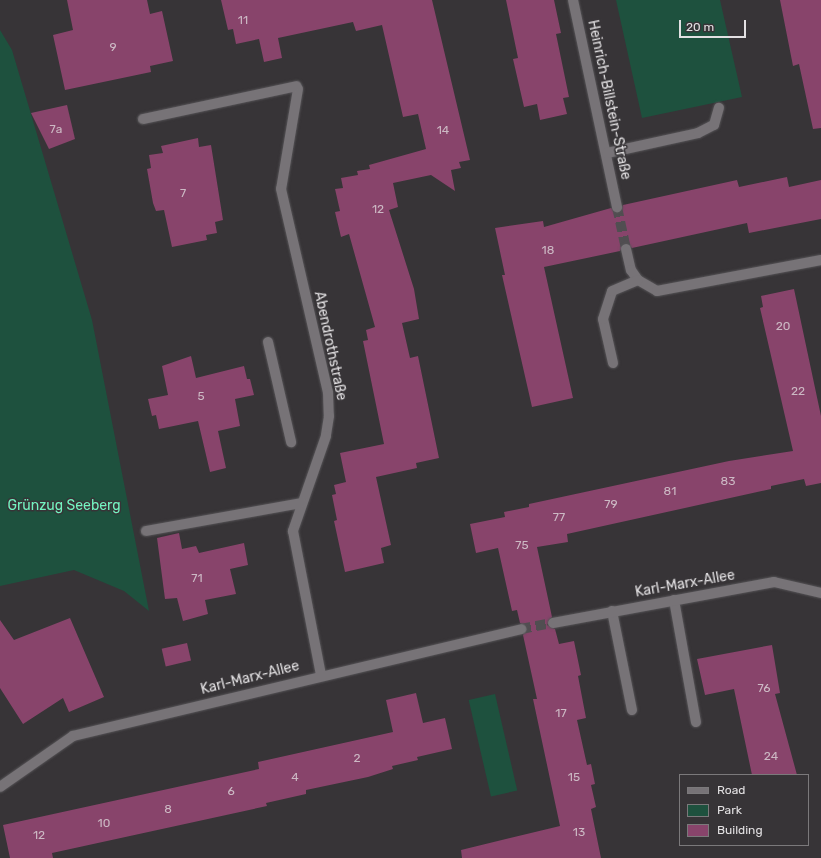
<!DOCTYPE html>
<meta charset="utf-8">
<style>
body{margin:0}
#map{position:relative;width:821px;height:858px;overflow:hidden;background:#373437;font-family:Rubik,sans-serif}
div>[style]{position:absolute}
.green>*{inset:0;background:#1e513e;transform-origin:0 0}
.building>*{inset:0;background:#88446b;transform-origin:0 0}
.minor-tunnel>*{height:10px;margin-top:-5px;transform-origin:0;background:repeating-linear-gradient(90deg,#514e51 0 10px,transparent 0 15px)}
.roads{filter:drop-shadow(0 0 1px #555356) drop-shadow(0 0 1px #555356)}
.minor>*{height:10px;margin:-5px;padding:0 5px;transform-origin:5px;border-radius:5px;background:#777377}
span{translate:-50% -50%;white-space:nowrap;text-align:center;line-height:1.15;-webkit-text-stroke:3px #373437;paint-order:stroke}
.number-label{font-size:12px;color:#ccb9c4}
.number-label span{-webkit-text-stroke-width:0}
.street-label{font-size:14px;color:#e2e0e2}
.park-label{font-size:14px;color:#73f3c0}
.legend{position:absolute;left:679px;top:774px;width:130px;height:72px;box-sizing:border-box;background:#373437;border:1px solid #7b797b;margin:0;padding:5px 7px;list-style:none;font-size:12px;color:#e2e0e2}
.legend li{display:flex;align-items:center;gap:8px;height:20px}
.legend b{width:20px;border:1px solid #7b797b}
.scale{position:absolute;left:679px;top:20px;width:67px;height:18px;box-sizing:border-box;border:2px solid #e2e0e2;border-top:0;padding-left:5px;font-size:12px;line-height:14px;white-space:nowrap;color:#e2e0e2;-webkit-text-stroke:3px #373437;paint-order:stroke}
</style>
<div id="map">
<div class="green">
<i style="clip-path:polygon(616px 0,720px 0,742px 97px,642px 118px)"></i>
<i style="clip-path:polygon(0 30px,12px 50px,92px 320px,149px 611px,124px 591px,74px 570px,0 586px)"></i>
<i style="left:495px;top:694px;width:99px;height:27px;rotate:77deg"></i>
</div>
<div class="building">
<i style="clip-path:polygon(67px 0,147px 0,150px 14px,162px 11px,173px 61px,150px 66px,151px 72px,65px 90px,53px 35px,73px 30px)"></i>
<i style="clip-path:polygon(221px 0,432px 0,470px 160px,459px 162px,461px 168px,451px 170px,455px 191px,431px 175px,393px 183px,398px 207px,389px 210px,414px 289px,419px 319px,402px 323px,410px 358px,418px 356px,439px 458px,416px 463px,417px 468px,376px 477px,391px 545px,381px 548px,384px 563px,345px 572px,334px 521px,337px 520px,332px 495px,336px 494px,334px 485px,346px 482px,340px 453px,384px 444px,363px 341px,368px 340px,366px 330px,375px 327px,349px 234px,341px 237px,335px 212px,340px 211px,335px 189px,343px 188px,341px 178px,358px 175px,357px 171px,370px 169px,369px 165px,426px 149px,418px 114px,403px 117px,382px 25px,356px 31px,353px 22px,278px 38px,282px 58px,264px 62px,259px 39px,236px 44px,233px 29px,228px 30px)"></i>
<i style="clip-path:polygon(506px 0,554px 0,561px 33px,556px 34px,569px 97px,563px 98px,567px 114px,540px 120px,537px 104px,524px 107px,513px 59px,518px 58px)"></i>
<i style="clip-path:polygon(780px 0,821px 0,821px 128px,813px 129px,799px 64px,793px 66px)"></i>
<i style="clip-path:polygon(67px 105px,75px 139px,49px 149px,31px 113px)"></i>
<i style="clip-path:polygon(198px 138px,199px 147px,211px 145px,223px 220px,215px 222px,217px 233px,206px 235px,207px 240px,172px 247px,164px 210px,156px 211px,153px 203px,147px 169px,151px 168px,149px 155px,163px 153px,161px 146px)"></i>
<i style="clip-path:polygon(787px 177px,789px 187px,821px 180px,821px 219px,749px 233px,747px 223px,632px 248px,625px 243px,620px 251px,544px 267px,573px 398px,532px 407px,502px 275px,505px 275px,495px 228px,543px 221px,544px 227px,611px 208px,619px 213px,623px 205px,737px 180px,739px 187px)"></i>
<i style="clip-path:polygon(794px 289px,821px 416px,821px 483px,806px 486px,804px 479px,771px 486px,771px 489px,567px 534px,568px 542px,537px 547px,552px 617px,547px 625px,555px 629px,559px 644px,574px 641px,581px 675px,578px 676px,586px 718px,577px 720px,587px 765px,591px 764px,595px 784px,591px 785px,596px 807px,591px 809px,601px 858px,462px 858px,461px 850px,560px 826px,533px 699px,537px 699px,523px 635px,527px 627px,520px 623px,517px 610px,512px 611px,498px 548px,476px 553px,470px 524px,505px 517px,504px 512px,529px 507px,529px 504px,729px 461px,793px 451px,760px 308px,763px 307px,761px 296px)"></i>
<i style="clip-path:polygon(191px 356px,196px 378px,244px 366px,247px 379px,250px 379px,254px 395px,235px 399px,240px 426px,218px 431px,226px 468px,210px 472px,198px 421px,159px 429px,156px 415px,152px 416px,148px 399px,168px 395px,162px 366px)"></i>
<i style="clip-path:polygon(179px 533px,182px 549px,196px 546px,199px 553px,244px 543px,248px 565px,230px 569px,236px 594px,205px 600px,208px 614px,183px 621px,177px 598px,165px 599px,157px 538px)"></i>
<i style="clip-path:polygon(70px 618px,104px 697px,69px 712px,63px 698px,23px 724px,0 688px,0 620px,14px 640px)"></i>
<i style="left:187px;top:643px;width:18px;height:26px;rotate:77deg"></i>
<i style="clip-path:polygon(772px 645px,780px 693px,775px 694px,797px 775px,752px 775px,734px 689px,705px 695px,697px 659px)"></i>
<i style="clip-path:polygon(416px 693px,423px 723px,445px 718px,452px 749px,417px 757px,418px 760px,392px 766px,393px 769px,368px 777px,306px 790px,306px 794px,266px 803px,267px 806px,52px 853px,53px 858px,10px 858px,3px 825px,259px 769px,258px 762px,393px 732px,386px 700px)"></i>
</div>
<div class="minor-tunnel">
<i style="left:617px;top:207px;width:43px;rotate:77.9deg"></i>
<i style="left:521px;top:629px;width:33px;rotate:-11deg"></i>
</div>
<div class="roads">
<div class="minor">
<i style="left:573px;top:0;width:212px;rotate:78deg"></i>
<i style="left:298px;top:89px;width:101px;rotate:99.6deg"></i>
<i style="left:281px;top:189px;width:209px;rotate:77deg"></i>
<i style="left:328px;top:393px;width:23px;rotate:88deg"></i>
<i style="left:329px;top:416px;width:20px;rotate:99deg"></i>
<i style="left:326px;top:436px;width:101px;rotate:109.2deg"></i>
<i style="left:293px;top:531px;width:147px;rotate:79deg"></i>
<i style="left:143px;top:119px;width:157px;rotate:-12.1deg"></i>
<i style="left:607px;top:153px;width:93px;rotate:-12.4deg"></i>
<i style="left:698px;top:133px;width:18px;rotate:-27deg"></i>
<i style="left:714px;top:125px;width:18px;rotate:-74deg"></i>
<i style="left:626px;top:249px;width:22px;rotate:77deg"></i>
<i style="left:631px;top:270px;width:12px;rotate:55deg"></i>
<i style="left:638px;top:280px;width:22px;rotate:30deg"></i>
<i style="left:657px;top:291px;width:167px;rotate:-10.7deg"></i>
<i style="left:268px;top:342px;width:103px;rotate:77deg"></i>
<i style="left:613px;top:363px;width:45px;rotate:-102.8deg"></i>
<i style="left:603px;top:319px;width:29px;rotate:-72deg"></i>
<i style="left:612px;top:291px;width:28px;rotate:-23deg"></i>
<i style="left:146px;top:531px;width:158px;rotate:-10.2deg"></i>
<i style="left:674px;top:600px;width:124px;rotate:79.8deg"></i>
<i style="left:612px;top:611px;width:101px;rotate:78.6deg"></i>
<i style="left:553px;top:623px;width:225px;rotate:-10.5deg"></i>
<i style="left:774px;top:582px;width:48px;rotate:13.2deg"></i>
<i style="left:0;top:787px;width:89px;rotate:-34.9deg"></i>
<i style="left:73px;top:736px;width:461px;rotate:-13.4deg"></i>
</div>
</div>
<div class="number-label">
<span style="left:243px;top:21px">11</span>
<span style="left:113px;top:48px">9</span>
<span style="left:56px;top:130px">7a</span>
<span style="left:443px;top:131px">14</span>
<span style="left:183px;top:194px">7</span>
<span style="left:378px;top:210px">12</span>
<span style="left:548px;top:251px">18</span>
<span style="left:783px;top:327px">20</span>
<span style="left:798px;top:392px">22</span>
<span style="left:201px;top:397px">5</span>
<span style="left:728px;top:482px">83</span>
<span style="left:670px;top:492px">81</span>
<span style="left:611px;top:505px">79</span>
<span style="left:559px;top:518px">77</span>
<span style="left:522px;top:546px">75</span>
<span style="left:197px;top:579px">71</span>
<span style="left:764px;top:689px">76</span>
<span style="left:561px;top:714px">17</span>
<span style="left:771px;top:757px">24</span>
<span style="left:357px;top:759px">2</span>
<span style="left:295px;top:778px">4</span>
<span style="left:574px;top:778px">15</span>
<span style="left:231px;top:792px">6</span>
<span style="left:168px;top:810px">8</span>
<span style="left:104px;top:824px">10</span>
<span style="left:579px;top:833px">13</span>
<span style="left:39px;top:836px">12</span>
</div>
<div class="street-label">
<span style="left:609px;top:100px;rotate:78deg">Heinrich-Billstein-Straße</span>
<span style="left:330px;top:346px;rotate:78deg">Abendrothstraße</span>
<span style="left:685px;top:584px;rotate:-10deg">Karl-Marx-Allee</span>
<span style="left:250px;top:678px;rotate:-14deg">Karl-Marx-Allee</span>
</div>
<div class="park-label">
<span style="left:64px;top:506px">Grünzug Seeberg</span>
</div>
<ul class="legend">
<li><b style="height:5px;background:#777377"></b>Road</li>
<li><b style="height:11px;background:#1e513e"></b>Park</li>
<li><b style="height:11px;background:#88446b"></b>Building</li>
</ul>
<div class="scale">20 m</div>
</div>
